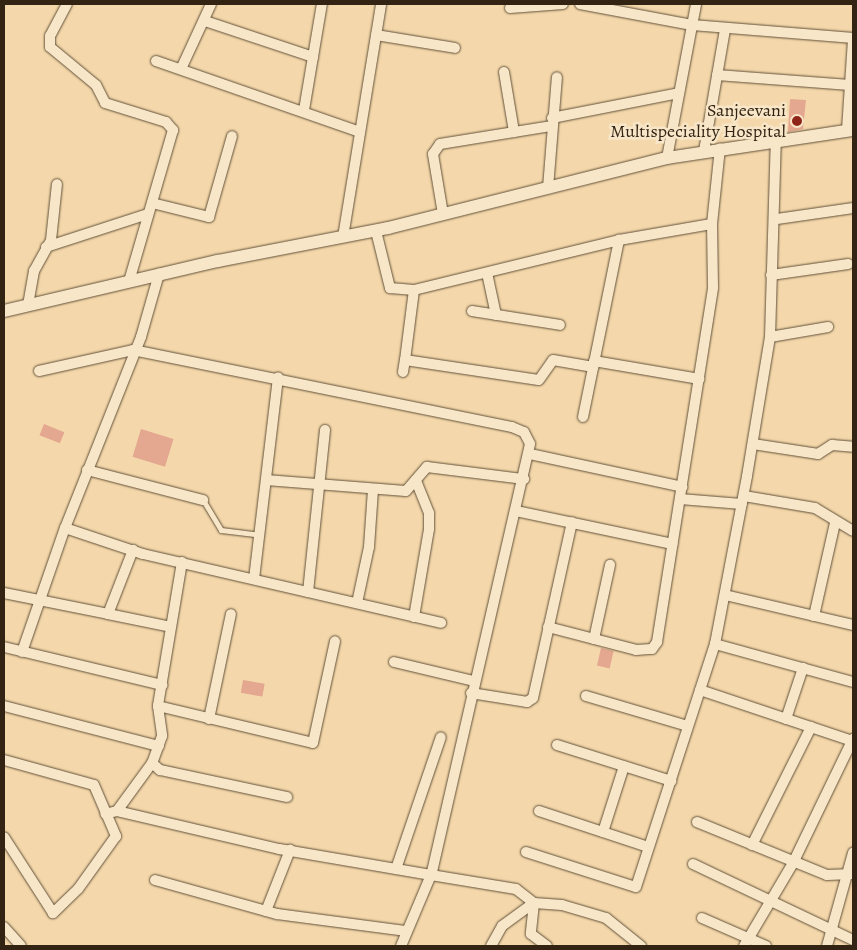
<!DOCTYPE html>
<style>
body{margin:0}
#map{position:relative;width:857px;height:950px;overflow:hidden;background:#f4d8ab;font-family:Alegreya,serif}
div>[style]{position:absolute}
.building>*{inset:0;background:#e4a78f;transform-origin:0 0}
.roads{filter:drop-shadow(0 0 1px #625039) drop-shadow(0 0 1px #625039)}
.service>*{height:5px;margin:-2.5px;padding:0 2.5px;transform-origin:2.5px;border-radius:2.5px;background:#f8e6c8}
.minor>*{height:10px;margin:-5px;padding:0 5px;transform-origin:5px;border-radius:5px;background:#f8e6c8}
.tertiary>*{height:12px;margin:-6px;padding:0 6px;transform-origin:6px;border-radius:6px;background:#f8e6c8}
.dots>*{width:14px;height:14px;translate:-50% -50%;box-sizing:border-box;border:2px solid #f8e6c8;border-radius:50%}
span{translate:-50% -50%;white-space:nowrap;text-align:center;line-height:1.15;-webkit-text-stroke:5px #f8e6c8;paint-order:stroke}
.poi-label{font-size:18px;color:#322313}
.right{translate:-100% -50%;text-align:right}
.frame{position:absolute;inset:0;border:5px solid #322313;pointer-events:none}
</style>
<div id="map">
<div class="building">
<i style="clip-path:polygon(790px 99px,806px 100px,803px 129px,788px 132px)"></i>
<i style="left:44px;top:424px;width:22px;height:12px;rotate:22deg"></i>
<i style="left:141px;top:429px;width:34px;height:29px;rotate:17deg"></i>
<i style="left:601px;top:648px;width:13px;height:18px;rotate:13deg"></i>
<i style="left:243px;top:680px;width:22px;height:13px;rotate:10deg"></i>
</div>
<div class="roads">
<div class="service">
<i style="left:203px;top:500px;width:35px;rotate:59deg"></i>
<i style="left:221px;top:530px;width:38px;rotate:7deg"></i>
</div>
<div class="minor">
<i style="left:67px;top:4px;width:36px;rotate:118deg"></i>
<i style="left:50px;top:36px;width:11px;rotate:90deg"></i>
<i style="left:50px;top:47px;width:60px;rotate:39.6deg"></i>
<i style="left:96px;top:85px;width:20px;rotate:63deg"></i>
<i style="left:105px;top:103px;width:64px;rotate:17.3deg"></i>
<i style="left:166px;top:122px;width:11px;rotate:49deg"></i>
<i style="left:173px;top:130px;width:157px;rotate:106.2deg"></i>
<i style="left:580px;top:4px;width:114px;rotate:10.6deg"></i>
<i style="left:692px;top:25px;width:162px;rotate:4.6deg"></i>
<i style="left:510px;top:8px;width:53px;rotate:-4.3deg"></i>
<i style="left:205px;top:21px;width:114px;rotate:18.4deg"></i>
<i style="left:376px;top:35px;width:80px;rotate:9.3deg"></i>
<i style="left:156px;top:61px;width:216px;rotate:19.2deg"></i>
<i style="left:181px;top:69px;width:72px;rotate:-65.2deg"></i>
<i style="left:504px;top:72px;width:61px;rotate:80.5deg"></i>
<i style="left:717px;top:75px;width:133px;rotate:4.3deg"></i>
<i style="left:304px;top:110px;width:108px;rotate:-80.4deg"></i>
<i style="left:552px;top:118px;width:129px;rotate:-11.1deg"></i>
<i style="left:847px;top:130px;width:90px;rotate:-86.2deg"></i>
<i style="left:704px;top:151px;width:124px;rotate:-80.2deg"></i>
<i style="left:667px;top:158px;width:157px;rotate:-79.3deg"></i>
<i style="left:548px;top:188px;width:111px;rotate:-85.4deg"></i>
<i style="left:152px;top:203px;width:59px;rotate:13.8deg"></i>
<i style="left:209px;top:217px;width:84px;rotate:-74.1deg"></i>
<i style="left:443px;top:214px;width:61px;rotate:-99.5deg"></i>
<i style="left:433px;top:154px;width:12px;rotate:-55deg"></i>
<i style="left:440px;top:144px;width:112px;rotate:-9.2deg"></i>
<i style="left:777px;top:219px;width:77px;rotate:-8.2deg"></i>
<i style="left:376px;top:231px;width:59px;rotate:76.2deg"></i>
<i style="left:390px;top:288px;width:24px;rotate:5deg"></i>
<i style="left:414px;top:290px;width:211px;rotate:-13.7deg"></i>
<i style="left:619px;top:240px;width:94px;rotate:-9.8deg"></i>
<i style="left:712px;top:224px;width:76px;rotate:-84deg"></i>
<i style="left:343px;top:237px;width:236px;rotate:-80.7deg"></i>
<i style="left:46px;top:247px;width:107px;rotate:-17.9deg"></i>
<i style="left:487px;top:273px;width:43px;rotate:77.9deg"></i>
<i style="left:771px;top:275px;width:78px;rotate:-8.1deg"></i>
<i style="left:414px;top:290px;width:71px;rotate:97.3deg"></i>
<i style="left:405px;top:360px;width:135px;rotate:8.5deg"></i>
<i style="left:539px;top:380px;width:24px;rotate:-55deg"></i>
<i style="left:553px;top:360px;width:41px;rotate:9.9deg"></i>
<i style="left:28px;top:305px;width:35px;rotate:-80deg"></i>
<i style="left:34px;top:271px;width:35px;rotate:-61deg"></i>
<i style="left:51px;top:240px;width:56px;rotate:-83.9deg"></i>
<i style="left:472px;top:311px;width:89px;rotate:9deg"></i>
<i style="left:770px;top:337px;width:59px;rotate:-9.8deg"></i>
<i style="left:594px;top:361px;width:107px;rotate:9.7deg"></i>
<i style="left:39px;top:371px;width:96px;rotate:-12.6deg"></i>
<i style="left:133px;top:350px;width:387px;rotate:11.5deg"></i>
<i style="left:512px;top:427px;width:13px;rotate:23deg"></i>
<i style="left:524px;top:432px;width:13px;rotate:63deg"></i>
<i style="left:530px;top:444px;width:442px;rotate:102.9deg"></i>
<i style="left:431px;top:875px;width:154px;rotate:-170.3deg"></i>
<i style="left:279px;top:849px;width:166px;rotate:-166.8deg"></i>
<i style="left:117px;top:811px;width:12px;rotate:166deg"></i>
<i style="left:403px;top:372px;width:12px;rotate:-81deg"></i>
<i style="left:583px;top:417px;width:181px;rotate:-78.5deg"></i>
<i style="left:753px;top:444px;width:66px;rotate:8.7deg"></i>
<i style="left:818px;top:454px;width:17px;rotate:-33deg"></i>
<i style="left:832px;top:445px;width:21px;rotate:5deg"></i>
<i style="left:530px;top:454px;width:156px;rotate:12.2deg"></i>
<i style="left:87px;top:470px;width:120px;rotate:14.5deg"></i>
<i style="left:266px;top:480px;width:140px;rotate:4.5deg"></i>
<i style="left:406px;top:491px;width:32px;rotate:-49deg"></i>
<i style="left:427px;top:467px;width:98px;rotate:7.1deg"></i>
<i style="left:744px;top:496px;width:72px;rotate:9.6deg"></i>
<i style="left:815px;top:508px;width:44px;rotate:31.2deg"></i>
<i style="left:680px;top:499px;width:62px;rotate:4.6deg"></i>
<i style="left:516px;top:511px;width:160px;rotate:11.9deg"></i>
<i style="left:65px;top:528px;width:82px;rotate:18.4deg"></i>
<i style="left:143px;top:554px;width:306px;rotate:13deg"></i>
<i style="left:182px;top:562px;width:146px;rotate:99.5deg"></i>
<i style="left:158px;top:706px;width:30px;rotate:82deg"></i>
<i style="left:162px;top:736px;width:29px;rotate:110deg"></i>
<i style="left:152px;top:763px;width:11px;rotate:41deg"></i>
<i style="left:160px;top:770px;width:130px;rotate:12deg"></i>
<i style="left:254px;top:579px;width:203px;rotate:-83.2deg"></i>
<i style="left:308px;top:592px;width:163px;rotate:-84deg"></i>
<i style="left:4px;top:593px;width:106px;rotate:11.4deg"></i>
<i style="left:108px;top:614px;width:69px;rotate:-68.7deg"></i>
<i style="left:725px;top:595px;width:131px;rotate:13.2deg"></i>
<i style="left:357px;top:603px;width:57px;rotate:-77.9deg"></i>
<i style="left:369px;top:547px;width:57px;rotate:-86deg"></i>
<i style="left:108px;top:614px;width:64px;rotate:11.7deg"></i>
<i style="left:814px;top:616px;width:95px;rotate:-77.3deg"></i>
<i style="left:414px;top:617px;width:89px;rotate:-80.3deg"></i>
<i style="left:429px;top:529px;width:16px;rotate:-90deg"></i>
<i style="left:429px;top:513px;width:35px;rotate:-112deg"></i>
<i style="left:548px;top:627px;width:91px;rotate:14.6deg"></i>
<i style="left:636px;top:650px;width:16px;rotate:-4deg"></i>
<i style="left:652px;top:649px;width:9px;rotate:-54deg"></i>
<i style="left:657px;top:642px;width:359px;rotate:-81deg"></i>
<i style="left:713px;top:287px;width:63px;rotate:-90.9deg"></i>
<i style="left:594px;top:639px;width:76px;rotate:-77.8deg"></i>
<i style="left:715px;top:644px;width:143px;rotate:15.4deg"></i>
<i style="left:4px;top:647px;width:163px;rotate:13.5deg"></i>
<i style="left:22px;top:652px;width:131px;rotate:-70.9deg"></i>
<i style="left:65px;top:528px;width:206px;rotate:-68.3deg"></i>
<i style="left:141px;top:337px;width:66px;rotate:-74.1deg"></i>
<i style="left:394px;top:662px;width:82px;rotate:13.4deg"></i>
<i style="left:700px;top:690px;width:160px;rotate:18.5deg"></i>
<i style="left:471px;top:693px;width:57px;rotate:9.1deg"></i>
<i style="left:527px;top:702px;width:7px;rotate:-34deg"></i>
<i style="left:533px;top:698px;width:180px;rotate:-77.5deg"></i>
<i style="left:586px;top:696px;width:106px;rotate:16.4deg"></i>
<i style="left:4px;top:706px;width:160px;rotate:14.5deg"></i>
<i style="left:158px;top:706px;width:159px;rotate:13.4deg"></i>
<i style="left:313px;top:743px;width:104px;rotate:-77.8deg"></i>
<i style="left:209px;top:719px;width:107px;rotate:-78.2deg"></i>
<i style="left:786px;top:719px;width:54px;rotate:-71.6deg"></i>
<i style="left:557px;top:745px;width:120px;rotate:17.5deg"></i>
<i style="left:4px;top:760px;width:93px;rotate:15.5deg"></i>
<i style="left:94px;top:785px;width:56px;rotate:66.7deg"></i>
<i style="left:116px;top:836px;width:65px;rotate:125.6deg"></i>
<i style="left:78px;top:889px;width:35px;rotate:136deg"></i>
<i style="left:53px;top:913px;width:90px;rotate:-122.8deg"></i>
<i style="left:117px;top:811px;width:59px;rotate:-53.9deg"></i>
<i style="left:539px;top:811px;width:115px;rotate:18.3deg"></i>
<i style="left:697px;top:822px;width:140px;rotate:22.2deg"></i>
<i style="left:827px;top:875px;width:26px;rotate:-2deg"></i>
<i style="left:603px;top:832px;width:69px;rotate:-72.3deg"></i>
<i style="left:752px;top:845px;width:132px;rotate:-63.4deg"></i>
<i style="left:526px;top:852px;width:115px;rotate:17.7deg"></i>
<i style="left:636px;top:887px;width:256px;rotate:-72deg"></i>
<i style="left:715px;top:644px;width:171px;rotate:-79.2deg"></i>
<i style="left:747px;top:476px;width:141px;rotate:-80.6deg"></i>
<i style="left:770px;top:337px;width:197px;rotate:-88.3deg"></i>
<i style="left:693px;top:864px;width:177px;rotate:25.4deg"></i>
<i style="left:396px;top:869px;width:139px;rotate:-71.2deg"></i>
<i style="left:155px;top:880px;width:127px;rotate:15.6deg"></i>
<i style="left:277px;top:914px;width:131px;rotate:7.5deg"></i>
<i style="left:266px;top:911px;width:66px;rotate:-68.5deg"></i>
<i style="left:702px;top:918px;width:70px;rotate:23.6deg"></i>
<i style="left:4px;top:927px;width:25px;rotate:48deg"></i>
<i style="left:401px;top:946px;width:77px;rotate:-67.1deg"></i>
<i style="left:431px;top:875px;width:86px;rotate:9.4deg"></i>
<i style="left:516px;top:889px;width:23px;rotate:38deg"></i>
<i style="left:534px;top:903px;width:31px;rotate:96deg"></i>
<i style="left:531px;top:934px;width:20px;rotate:37deg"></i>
<i style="left:491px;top:946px;width:23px;rotate:-61deg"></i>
<i style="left:502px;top:926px;width:39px;rotate:-36deg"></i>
<i style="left:534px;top:903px;width:28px;rotate:4deg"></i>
<i style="left:562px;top:905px;width:46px;rotate:16.5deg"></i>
<i style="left:606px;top:918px;width:45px;rotate:38.7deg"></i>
<i style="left:744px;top:946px;width:96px;rotate:-59.4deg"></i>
<i style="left:793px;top:863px;width:138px;rotate:-64.2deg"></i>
<i style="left:827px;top:946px;width:97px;rotate:-74.4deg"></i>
</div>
<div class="tertiary">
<i style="left:4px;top:311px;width:220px;rotate:-13.2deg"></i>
<i style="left:218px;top:261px;width:173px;rotate:-11deg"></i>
<i style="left:388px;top:228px;width:288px;rotate:-14.1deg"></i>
<i style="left:667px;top:158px;width:188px;rotate:-8.6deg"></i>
</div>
</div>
<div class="dots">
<i style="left:797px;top:121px;background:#8f2418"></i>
</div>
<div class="poi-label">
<span class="right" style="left:786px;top:121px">Sanjeevani<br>Multispeciality Hospital</span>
</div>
<div class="frame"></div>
</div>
